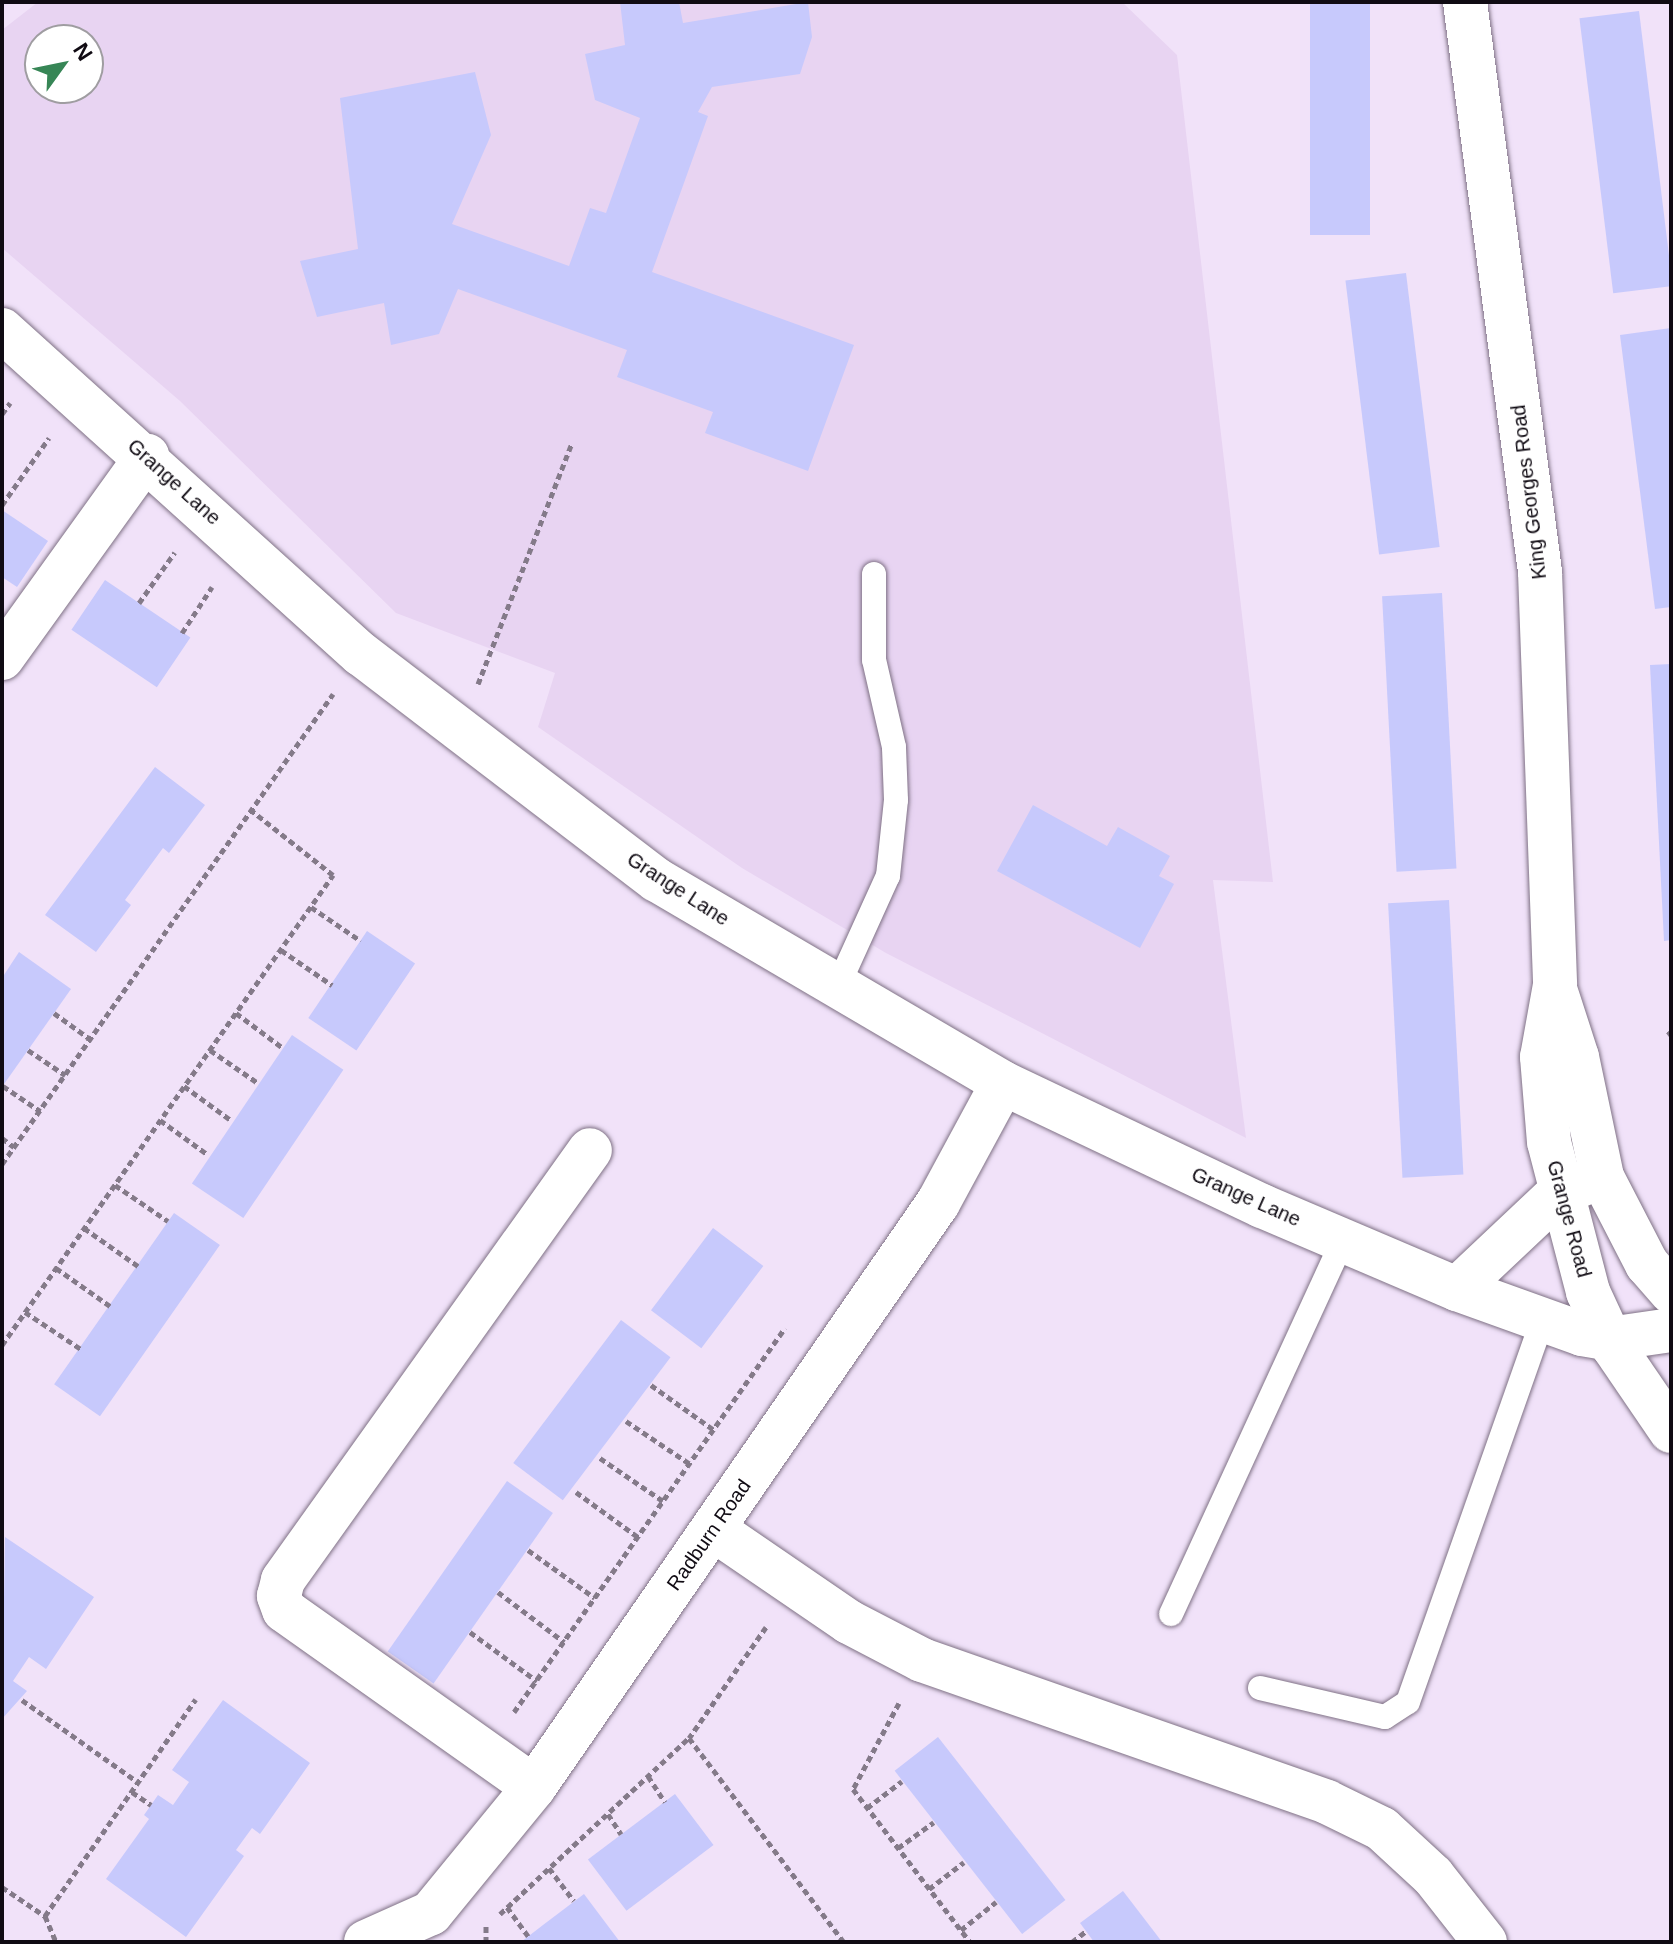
<!DOCTYPE html>
<style>
body{margin:0}
#map{position:relative;width:1673px;height:1944px;overflow:hidden;background:#f1e2f9;font-family:Arial,sans-serif}
div>[style]{position:absolute}
.built>*{inset:0;background:#e8d4f2}
.building>*{inset:0;background:#c7c9fc;transform-origin:0 0}
.path>*{height:5px;margin-top:-2.5px;transform-origin:0;background:repeating-linear-gradient(90deg,#847a89 0 6px,transparent 0 10px)}
.roads{filter:drop-shadow(0 0 2px #7f7185) drop-shadow(0 0 2px #7f7185)}
.lane>*{height:24px;margin:-12px;padding:0 12px;transform-origin:12px;border-radius:12px;background:#fff}
.street>*{height:44px;margin:-22px;padding:0 22px;transform-origin:22px;border-radius:22px;background:#fff}
span{translate:-50% -50%;white-space:nowrap;text-align:center;line-height:1.15;-webkit-text-stroke:8px #fff;paint-order:stroke}
.street-label{font-size:20px;color:#100b13}
.frame{position:absolute;inset:0;border:4px solid #100b13;pointer-events:none}
.north{position:absolute;left:24px;top:24px;width:80px;height:80px;box-sizing:border-box;background:#fff;border:2px solid #9f9da1;border-radius:50%;rotate:57deg;font-size:22px;font-weight:700;line-height:32px;text-align:center;color:#100b13}
.north::after{content:'';display:block;margin:auto;width:28px;height:36px;background:#378656;clip-path:polygon(50% 0,100% 100%,50% 72%,0 100%)}
</style>
<div id="map">
<div class="built">
<i style="clip-path:polygon(evenodd,38px 2px,1122px 2px,1177px 55px,1273px 882px,1213px 880px,1246px 1138px,886px 953px,742px 868px,538px 727px,555px 673px,396px 613px,180px 401px,2px 248px,2px 30px,38px 2px,40px 40px,88px 40px,88px 88px,40px 88px,40px 40px)"></i>
</div>
<div class="building">
<i style="clip-path:polygon(620px 2px,679px 2px,683px 23px,808px 2px,812px 37px,800px 74px,712px 87px,698px 112px,708px 116px,652px 272px,854px 345px,808px 471px,705px 433px,713px 412px,617px 377px,627px 350px,458px 289px,439px 334px,391px 345px,384px 303px,317px 317px,300px 261px,358px 249px,340px 98px,475px 72px,491px 135px,452px 224px,569px 266px,590px 208px,606px 213px,640px 118px,595px 100px,585px 54px,625px 45px)"></i>
<i style="left:1310px;top:2px;width:60px;height:233px"></i>
<i style="left:1639px;top:11px;width:277px;height:60px;rotate:83deg"></i>
<i style="left:1406px;top:273px;width:276px;height:61px;rotate:83deg"></i>
<i style="clip-path:polygon(1671px 328px,1671px 607px,1655px 609px,1620px 335px)"></i>
<i style="clip-path:polygon(2px 510px,48px 541px,17px 587px,2px 577px)"></i>
<i style="left:105px;top:580px;width:103px;height:60px;rotate:34deg"></i>
<i style="left:1442px;top:593px;width:276px;height:60px;rotate:87deg"></i>
<i style="clip-path:polygon(1671px 664px,1671px 940px,1664px 941px,1650px 665px)"></i>
<i style="clip-path:polygon(155px 767px,205px 805px,169px 853px,163px 848px,125px 900px,131px 905px,96px 952px,45px 915px)"></i>
<i style="clip-path:polygon(1033px 805px,1107px 846px,1118px 827px,1170px 856px,1159px 876px,1174px 884px,1140px 948px,997px 871px)"></i>
<i style="left:1449px;top:900px;width:275px;height:61px;rotate:87deg"></i>
<i style="left:367px;top:931px;width:58px;height:105px;rotate:34deg"></i>
<i style="clip-path:polygon(19px 952px,71px 989px,2px 1087px,2px 978px)"></i>
<i style="left:292px;top:1035px;width:62px;height:179px;rotate:34deg"></i>
<i style="left:174px;top:1213px;width:56px;height:209px;rotate:35deg"></i>
<i style="left:713px;top:1228px;width:63px;height:103px;rotate:37deg"></i>
<i style="left:621px;top:1320px;width:62px;height:179px;rotate:37deg"></i>
<i style="left:507px;top:1481px;width:56px;height:208px;rotate:35deg"></i>
<i style="clip-path:polygon(5px 1537px,94px 1597px,46px 1669px,29px 1657px,13px 1681px,27px 1691px,2px 1719px)"></i>
<i style="clip-path:polygon(223px 1700px,310px 1763px,260px 1834px,252px 1828px,236px 1850px,244px 1856px,186px 1937px,106px 1879px,149px 1819px,144px 1815px,158px 1795px,173px 1805px,189px 1782px,172px 1770px)"></i>
<i style="left:938px;top:1737px;width:207px;height:55px;rotate:52deg"></i>
<i style="left:675px;top:1794px;width:64px;height:109px;rotate:53deg"></i>
<i style="clip-path:polygon(1123px 1891px,1156px 1934px,1162px 1942px,1094px 1942px,1080px 1923px)"></i>
<i style="clip-path:polygon(584px 1894px,620px 1942px,521px 1942px,543px 1925px)"></i>
</div>
<div class="path">
<i style="left:2px;top:414px;width:14px;rotate:-54deg"></i>
<i style="left:2px;top:505px;width:82px;rotate:-55deg"></i>
<i style="left:139px;top:603px;width:62px;rotate:-54.8deg"></i>
<i style="left:182px;top:633px;width:55px;rotate:-56.9deg"></i>
<i style="left:478px;top:684px;width:259px;rotate:-68.7deg"></i>
<i style="left:311px;top:907px;width:60px;rotate:34.2deg"></i>
<i style="left:281px;top:950px;width:62px;rotate:34.5deg"></i>
<i style="left:54px;top:1013px;width:44px;rotate:35.8deg"></i>
<i style="left:236px;top:1013px;width:59px;rotate:36.7deg"></i>
<i style="left:1668px;top:1031px;width:5px;rotate:53deg"></i>
<i style="left:28px;top:1050px;width:45px;rotate:34deg"></i>
<i style="left:210px;top:1050px;width:58px;rotate:34.5deg"></i>
<i style="left:3px;top:1086px;width:45px;rotate:34deg"></i>
<i style="left:184px;top:1086px;width:59px;rotate:36.1deg"></i>
<i style="left:160px;top:1120px;width:58px;rotate:35.9deg"></i>
<i style="left:2px;top:1138px;width:15px;rotate:37deg"></i>
<i style="left:2px;top:1164px;width:575px;rotate:-54.84deg"></i>
<i style="left:115px;top:1185px;width:64px;rotate:34.2deg"></i>
<i style="left:84px;top:1228px;width:66px;rotate:35.1deg"></i>
<i style="left:56px;top:1268px;width:66px;rotate:35.1deg"></i>
<i style="left:25px;top:1312px;width:67px;rotate:33.5deg"></i>
<i style="left:2px;top:1345px;width:575px;rotate:-54.84deg"></i>
<i style="left:333px;top:875px;width:105px;rotate:-141.6deg"></i>
<i style="left:651px;top:1385px;width:77px;rotate:35.5deg"></i>
<i style="left:626px;top:1421px;width:77px;rotate:33.9deg"></i>
<i style="left:600px;top:1458px;width:76px;rotate:34.3deg"></i>
<i style="left:576px;top:1492px;width:77px;rotate:36deg"></i>
<i style="left:528px;top:1550px;width:82px;rotate:35.6deg"></i>
<i style="left:498px;top:1592px;width:83px;rotate:37.1deg"></i>
<i style="left:766px;top:1627px;width:135px;rotate:124.7deg"></i>
<i style="left:689px;top:1738px;width:256px;rotate:52.8deg"></i>
<i style="left:470px;top:1632px;width:83px;rotate:36.2deg"></i>
<i style="left:22px;top:1700px;width:142px;rotate:35.3deg"></i>
<i style="left:899px;top:1703px;width:98px;rotate:118.1deg"></i>
<i style="left:853px;top:1789px;width:193px;rotate:52.6deg"></i>
<i style="left:514px;top:1712px;width:470px;rotate:-54.8deg"></i>
<i style="left:648px;top:1776px;width:31px;rotate:57deg"></i>
<i style="left:132px;top:1792px;width:23px;rotate:34deg"></i>
<i style="left:867px;top:1808px;width:44px;rotate:-37.6deg"></i>
<i style="left:608px;top:1814px;width:24px;rotate:57deg"></i>
<i style="left:898px;top:1848px;width:44px;rotate:-35.8deg"></i>
<i style="left:549px;top:1868px;width:41px;rotate:52.9deg"></i>
<i style="left:2px;top:1887px;width:52px;rotate:34deg"></i>
<i style="left:45px;top:1916px;width:28px;rotate:67deg"></i>
<i style="left:929px;top:1889px;width:44px;rotate:-37.6deg"></i>
<i style="left:507px;top:1907px;width:36px;rotate:54deg"></i>
<i style="left:500px;top:1914px;width:258px;rotate:-43deg"></i>
<i style="left:45px;top:1916px;width:264px;rotate:-55.2deg"></i>
<i style="left:961px;top:1930px;width:45px;rotate:-38.7deg"></i>
<i style="left:486px;top:1942px;width:16px;rotate:-90deg"></i>
<i style="left:1072px;top:1942px;width:18px;rotate:-38deg"></i>
</div>
<div class="roads">
<div class="lane">
<i style="left:838px;top:986px;width:121px;rotate:-65.6deg"></i>
<i style="left:888px;top:876px;width:76px;rotate:-84deg"></i>
<i style="left:896px;top:800px;width:53px;rotate:-92.2deg"></i>
<i style="left:894px;top:747px;width:89px;rotate:-102.9deg"></i>
<i style="left:874px;top:660px;width:86px;rotate:-90deg"></i>
<i style="left:1171px;top:1614px;width:412px;rotate:-65.3deg"></i>
<i style="left:1260px;top:1688px;width:128px;rotate:13.1deg"></i>
<i style="left:1385px;top:1717px;width:27px;rotate:-33deg"></i>
<i style="left:1408px;top:1702px;width:404px;rotate:-70.6deg"></i>
</div>
<div class="street">
<i style="left:1465px;top:2px;width:575px;rotate:82.5deg"></i>
<i style="left:1540px;top:572px;width:413px;rotate:87.9deg"></i>
<i style="left:1555px;top:985px;width:73px;rotate:100.2deg"></i>
<i style="left:1542px;top:1057px;width:85px;rotate:85.3deg"></i>
<i style="left:1549px;top:1142px;width:155px;rotate:75.4deg"></i>
<i style="left:1588px;top:1292px;width:60px;rotate:65.2deg"></i>
<i style="left:1613px;top:1346px;width:103px;rotate:55.7deg"></i>
<i style="left:2px;top:330px;width:484px;rotate:42.1deg"></i>
<i style="left:361px;top:654px;width:372px;rotate:37.4deg"></i>
<i style="left:657px;top:880px;width:401px;rotate:30.4deg"></i>
<i style="left:1003px;top:1083px;width:287px;rotate:25.4deg"></i>
<i style="left:1262px;top:1206px;width:212px;rotate:23.1deg"></i>
<i style="left:1457px;top:1289px;width:133px;rotate:19.8deg"></i>
<i style="left:1582px;top:1334px;width:27px;rotate:10deg"></i>
<i style="left:1609px;top:1339px;width:63px;rotate:-8.3deg"></i>
<i style="left:2px;top:658px;width:249px;rotate:-54.3deg"></i>
<i style="left:1556px;top:992px;width:68px;rotate:72.1deg"></i>
<i style="left:1577px;top:1057px;width:123px;rotate:78.2deg"></i>
<i style="left:1602px;top:1177px;width:98px;rotate:62.7deg"></i>
<i style="left:1647px;top:1264px;width:37px;rotate:49deg"></i>
<i style="left:1457px;top:1289px;width:141px;rotate:-43.3deg"></i>
<i style="left:1560px;top:1192px;width:24px;rotate:-19deg"></i>
<i style="left:713px;top:1529px;width:165px;rotate:34.4deg"></i>
<i style="left:849px;top:1622px;width:82px;rotate:27.5deg"></i>
<i style="left:922px;top:1660px;width:429px;rotate:19.3deg"></i>
<i style="left:1327px;top:1802px;width:61px;rotate:26.1deg"></i>
<i style="left:1382px;top:1829px;width:69px;rotate:42.7deg"></i>
<i style="left:1433px;top:1876px;width:84px;rotate:51.8deg"></i>
<i style="left:534px;top:1787px;width:306px;rotate:-144.7deg"></i>
<i style="left:284px;top:1610px;width:15px;rotate:-110deg"></i>
<i style="left:279px;top:1596px;width:16px;rotate:-76deg"></i>
<i style="left:283px;top:1580px;width:528px;rotate:-54.47deg"></i>
<i style="left:366px;top:1942px;width:71px;rotate:-24deg"></i>
<i style="left:431px;top:1913px;width:163px;rotate:-50.7deg"></i>
<i style="left:534px;top:1787px;width:710px;rotate:-55.33deg"></i>
<i style="left:938px;top:1203px;width:136px;rotate:-61.6deg"></i>
</div>
</div>
<div class="street-label">
<span style="left:174px;top:482px;rotate:42deg">Grange Lane</span>
<span style="left:1529px;top:492px;rotate:-97deg">King Georges Road</span>
<span style="left:678px;top:889px;rotate:33deg">Grange Lane</span>
<span style="left:1246px;top:1197px;rotate:24deg">Grange Lane</span>
<span style="left:1569px;top:1219px;rotate:75deg">Grange Road</span>
<span style="left:709px;top:1535px;rotate:-55deg">Radburn Road</span>
</div>
<div class="frame"></div>
<div class="north">N</div>
</div>
